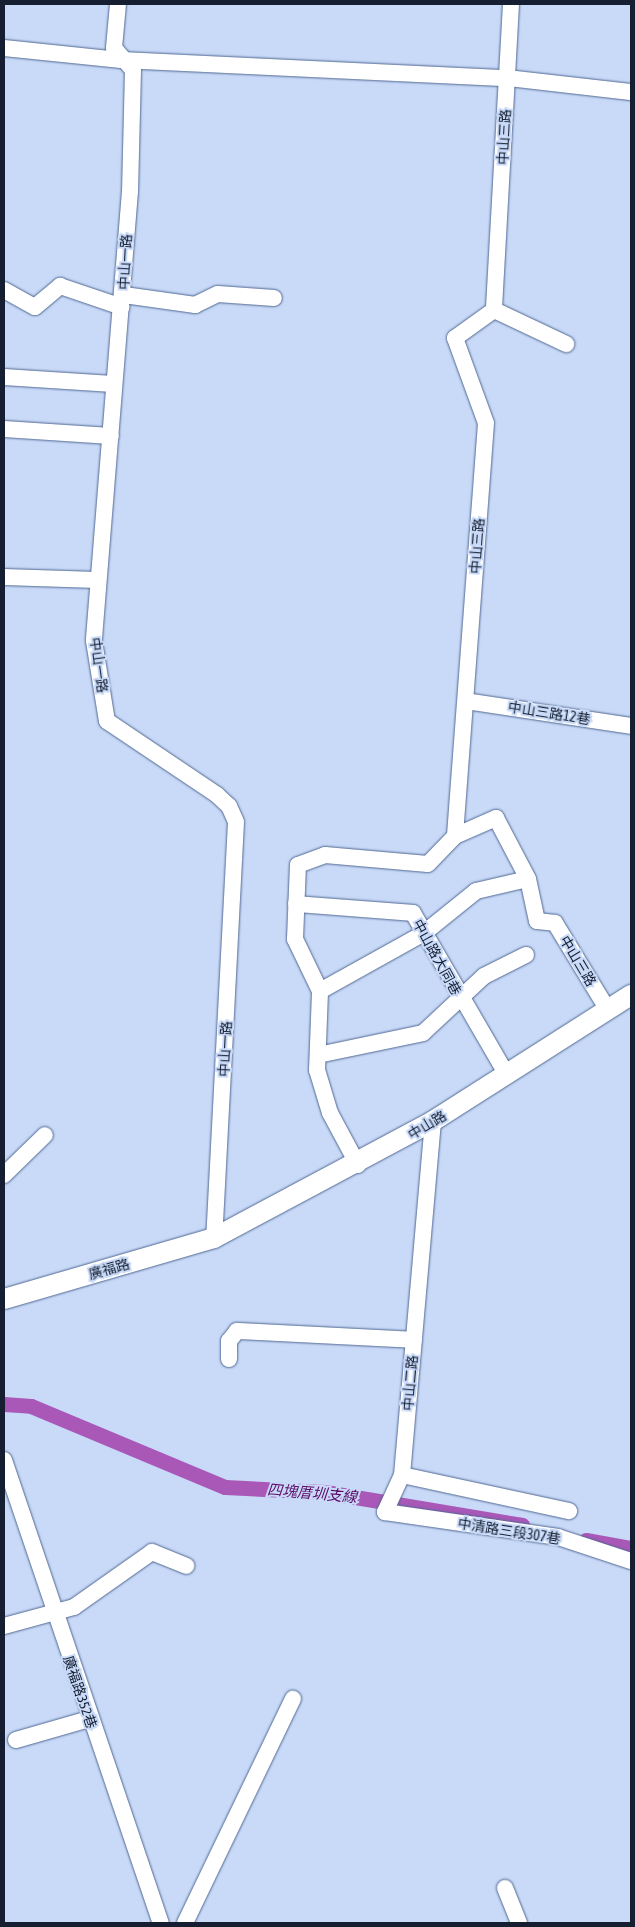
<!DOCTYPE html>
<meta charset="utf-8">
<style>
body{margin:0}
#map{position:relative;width:635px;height:1927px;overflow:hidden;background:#c9daf8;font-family:"Asap Condensed","Noto Sans TC",sans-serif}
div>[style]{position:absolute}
.canal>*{height:15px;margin:-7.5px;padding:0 7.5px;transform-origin:7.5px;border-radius:7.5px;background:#a958b8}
.roads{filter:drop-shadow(0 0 1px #506893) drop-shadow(0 0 1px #506893)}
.minor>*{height:16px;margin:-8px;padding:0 8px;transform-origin:8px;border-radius:8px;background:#fff}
.major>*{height:20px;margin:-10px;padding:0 10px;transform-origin:10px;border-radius:10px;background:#fff}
span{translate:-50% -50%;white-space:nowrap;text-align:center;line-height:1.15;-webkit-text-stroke:4px #c9daf8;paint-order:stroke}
.street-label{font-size:14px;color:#151f31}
.water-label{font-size:15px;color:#5c0b69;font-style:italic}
.frame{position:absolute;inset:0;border:5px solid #151f31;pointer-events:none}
</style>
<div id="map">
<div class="canal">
<i style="left:4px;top:1404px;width:27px;rotate:4deg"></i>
<i style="left:31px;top:1406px;width:210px;rotate:22.7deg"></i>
<i style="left:225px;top:1487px;width:100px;rotate:2.9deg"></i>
<i style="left:325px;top:1492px;width:200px;rotate:9.5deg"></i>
<i style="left:586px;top:1540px;width:46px;rotate:10.1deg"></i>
</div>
<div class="roads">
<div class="minor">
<i style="left:118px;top:4px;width:44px;rotate:95.2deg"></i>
<i style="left:114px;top:48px;width:29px;rotate:49deg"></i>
<i style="left:133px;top:70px;width:121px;rotate:91.4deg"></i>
<i style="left:130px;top:191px;width:451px;rotate:94.6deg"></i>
<i style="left:94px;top:641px;width:81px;rotate:80.8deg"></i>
<i style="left:107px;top:721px;width:133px;rotate:33.9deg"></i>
<i style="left:217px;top:795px;width:16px;rotate:43deg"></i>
<i style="left:229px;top:806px;width:17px;rotate:66deg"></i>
<i style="left:236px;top:822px;width:417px;rotate:93deg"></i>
<i style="left:511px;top:4px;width:306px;rotate:93.2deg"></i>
<i style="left:494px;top:310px;width:48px;rotate:144.3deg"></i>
<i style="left:455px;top:338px;width:90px;rotate:70deg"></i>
<i style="left:486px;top:423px;width:414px;rotate:94.3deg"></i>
<i style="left:455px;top:836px;width:45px;rotate:-23.7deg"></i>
<i style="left:496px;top:818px;width:69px;rotate:62.3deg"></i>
<i style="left:528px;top:879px;width:43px;rotate:77.9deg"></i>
<i style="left:537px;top:921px;width:18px;rotate:6deg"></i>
<i style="left:555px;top:923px;width:102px;rotate:58.7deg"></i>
<i style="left:4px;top:48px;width:118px;rotate:5.9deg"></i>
<i style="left:121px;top:60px;width:387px;rotate:2.7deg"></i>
<i style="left:508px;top:78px;width:124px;rotate:6.5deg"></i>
<i style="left:4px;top:290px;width:35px;rotate:29deg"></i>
<i style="left:35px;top:307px;width:33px;rotate:-40deg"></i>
<i style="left:60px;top:286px;width:65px;rotate:18.7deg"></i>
<i style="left:124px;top:295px;width:72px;rotate:8deg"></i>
<i style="left:195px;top:305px;width:25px;rotate:-26deg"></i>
<i style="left:218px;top:294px;width:56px;rotate:4.1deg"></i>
<i style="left:494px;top:310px;width:80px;rotate:25.3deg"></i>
<i style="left:4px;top:377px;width:109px;rotate:3.7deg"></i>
<i style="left:4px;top:429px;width:107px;rotate:3.7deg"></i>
<i style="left:4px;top:577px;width:93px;rotate:1.8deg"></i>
<i style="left:466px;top:701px;width:167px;rotate:8.6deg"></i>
<i style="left:296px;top:904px;width:117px;rotate:4.4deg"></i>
<i style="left:413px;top:913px;width:187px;rotate:59.9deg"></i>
<i style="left:320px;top:991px;width:119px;rotate:-29.1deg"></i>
<i style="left:424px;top:933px;width:67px;rotate:-38.9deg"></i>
<i style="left:476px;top:891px;width:53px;rotate:-13deg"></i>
<i style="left:318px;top:1055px;width:107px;rotate:-11.8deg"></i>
<i style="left:423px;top:1033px;width:83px;rotate:-43.1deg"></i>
<i style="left:484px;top:976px;width:47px;rotate:-26.6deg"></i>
<i style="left:433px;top:1121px;width:355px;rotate:95deg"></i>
<i style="left:402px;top:1475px;width:171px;rotate:12.2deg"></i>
<i style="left:358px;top:1165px;width:59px;rotate:-118.3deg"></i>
<i style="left:330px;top:1113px;width:45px;rotate:-106.8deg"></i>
<i style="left:317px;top:1070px;width:79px;rotate:-87.8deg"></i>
<i style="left:320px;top:991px;width:58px;rotate:-115.7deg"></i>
<i style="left:295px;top:939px;width:74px;rotate:-87.7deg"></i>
<i style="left:298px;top:865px;width:29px;rotate:-20deg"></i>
<i style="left:325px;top:855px;width:103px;rotate:5deg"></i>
<i style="left:428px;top:864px;width:39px;rotate:-46deg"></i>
<i style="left:4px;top:1175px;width:57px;rotate:-44.3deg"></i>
<i style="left:229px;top:1359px;width:18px;rotate:-90deg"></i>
<i style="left:229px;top:1341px;width:13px;rotate:-51deg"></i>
<i style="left:237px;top:1331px;width:177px;rotate:2.9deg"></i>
<i style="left:4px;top:1460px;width:489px;rotate:71.3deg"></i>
<i style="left:402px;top:1475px;width:41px;rotate:114.7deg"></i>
<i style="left:385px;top:1512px;width:175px;rotate:8.2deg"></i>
<i style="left:558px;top:1537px;width:77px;rotate:18.2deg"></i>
<i style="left:4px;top:1626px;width:73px;rotate:-15.2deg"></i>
<i style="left:74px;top:1607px;width:95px;rotate:-35.2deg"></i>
<i style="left:152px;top:1552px;width:37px;rotate:22deg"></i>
<i style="left:16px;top:1740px;width:76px;rotate:-16deg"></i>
<i style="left:505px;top:1888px;width:38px;rotate:68deg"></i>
<i style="left:185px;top:1923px;width:249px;rotate:-64.3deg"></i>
</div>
<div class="major">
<i style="left:4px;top:1299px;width:219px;rotate:-16.2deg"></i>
<i style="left:214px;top:1238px;width:248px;rotate:-28.1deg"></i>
<i style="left:433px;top:1121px;width:235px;rotate:-32.5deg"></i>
</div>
</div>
<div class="street-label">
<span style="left:504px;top:137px;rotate:-87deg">中山三路</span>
<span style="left:125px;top:262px;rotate:-87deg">中山一路</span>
<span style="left:477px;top:546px;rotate:-86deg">中山三路</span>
<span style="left:99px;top:665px;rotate:82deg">中山一路</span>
<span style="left:549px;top:713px;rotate:9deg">中山三路12巷</span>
<span style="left:437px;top:957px;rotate:61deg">中山路大同巷</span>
<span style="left:578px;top:961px;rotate:59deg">中山三路</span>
<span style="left:225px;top:1049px;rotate:-87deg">中山一路</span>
<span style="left:427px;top:1125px;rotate:-31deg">中山路</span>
<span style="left:109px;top:1269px;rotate:-16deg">廣福路</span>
<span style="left:410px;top:1383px;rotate:-85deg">中山二路</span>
<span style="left:509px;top:1531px;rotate:9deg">中清路三段307巷</span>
<span style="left:80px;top:1692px;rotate:71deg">廣福路352巷</span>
</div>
<div class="water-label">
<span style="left:312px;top:1493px;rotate:5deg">四塊厝圳支線</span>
</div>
<div class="frame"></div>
</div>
